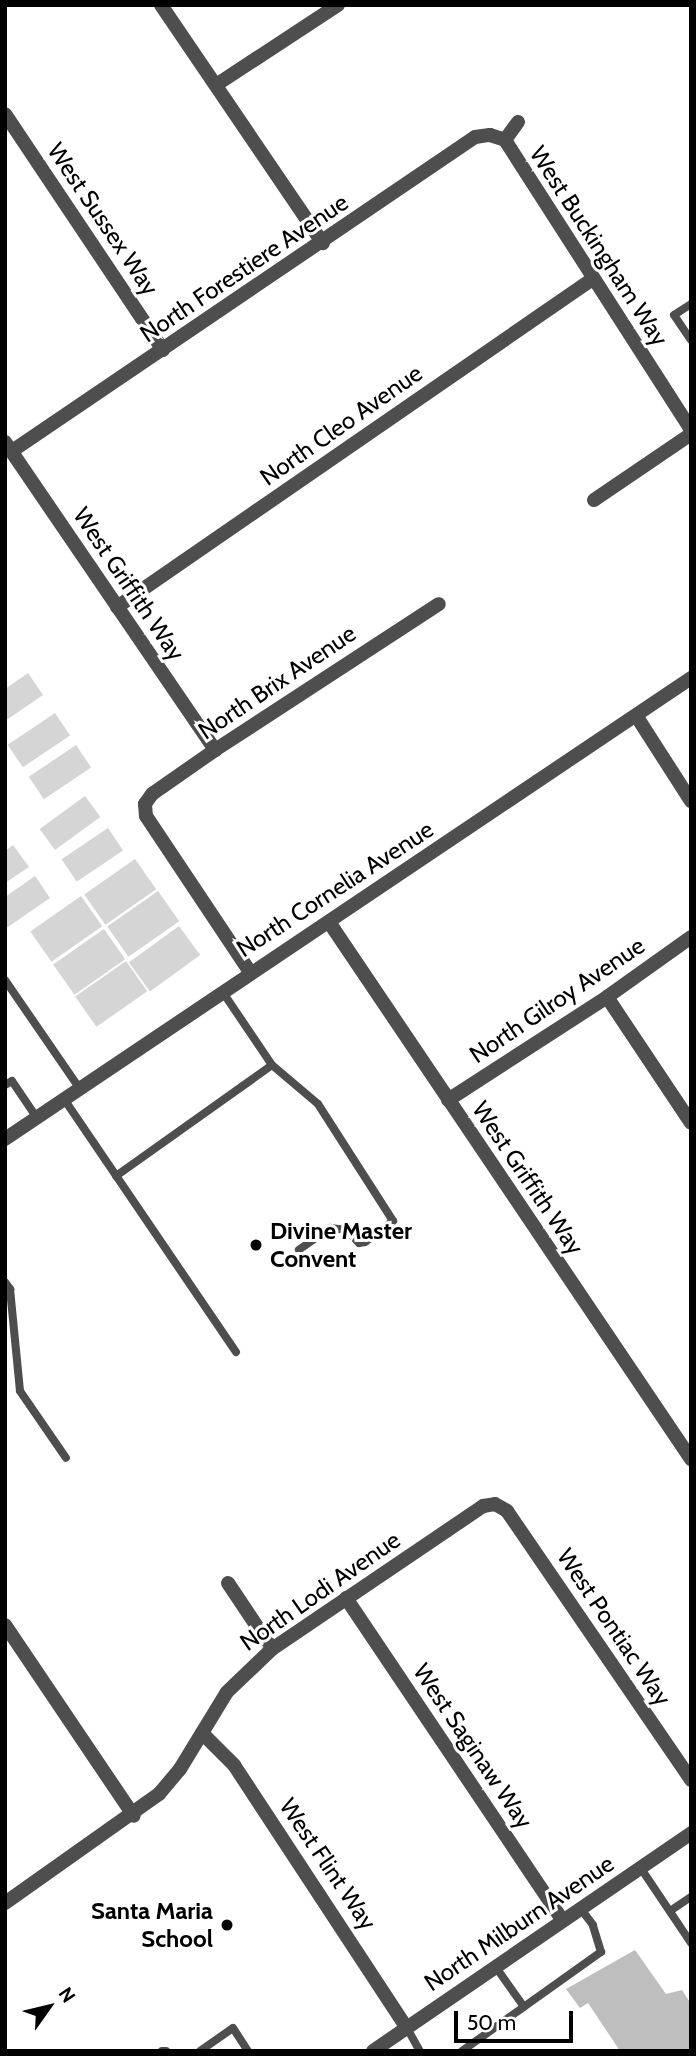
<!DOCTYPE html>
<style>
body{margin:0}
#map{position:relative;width:696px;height:2056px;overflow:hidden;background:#fff;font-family:Cabin,sans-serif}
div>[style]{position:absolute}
.green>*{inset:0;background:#d5d5d5;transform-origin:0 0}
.building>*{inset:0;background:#bebebe}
.service>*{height:8px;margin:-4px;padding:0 4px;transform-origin:4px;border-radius:4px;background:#4e4e4e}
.minor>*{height:14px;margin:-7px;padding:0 7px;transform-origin:7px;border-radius:7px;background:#4e4e4e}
.tertiary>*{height:14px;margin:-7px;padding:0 7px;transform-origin:7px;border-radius:7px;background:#4e4e4e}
.dots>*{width:19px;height:19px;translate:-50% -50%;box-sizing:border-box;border:4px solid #fff;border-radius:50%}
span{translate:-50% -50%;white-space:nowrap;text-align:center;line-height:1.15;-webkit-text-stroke:6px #fff;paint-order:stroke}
.street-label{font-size:24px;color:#000}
.poi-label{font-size:24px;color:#000;font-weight:700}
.left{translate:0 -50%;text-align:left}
.right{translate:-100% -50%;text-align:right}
.frame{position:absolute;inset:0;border:7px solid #000;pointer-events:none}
.north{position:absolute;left:14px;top:1972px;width:70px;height:70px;-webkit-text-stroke:5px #fff;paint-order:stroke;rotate:56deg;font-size:19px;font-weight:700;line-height:28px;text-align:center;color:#000}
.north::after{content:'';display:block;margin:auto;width:24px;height:32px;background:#000;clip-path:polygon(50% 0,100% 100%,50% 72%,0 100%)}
.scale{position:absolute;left:454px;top:2011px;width:119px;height:32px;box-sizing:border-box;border:4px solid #000;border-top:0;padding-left:9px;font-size:21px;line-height:24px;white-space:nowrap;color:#000;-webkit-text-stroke:5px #fff;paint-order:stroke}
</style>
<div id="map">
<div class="green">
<i style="clip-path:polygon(28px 673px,43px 695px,5px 721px,5px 689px)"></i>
<i style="left:55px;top:713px;width:27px;height:57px;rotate:56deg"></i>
<i style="left:76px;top:745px;width:27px;height:57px;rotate:56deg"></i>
<i style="left:85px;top:796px;width:26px;height:56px;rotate:54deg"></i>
<i style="left:108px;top:828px;width:27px;height:56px;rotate:56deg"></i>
<i style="clip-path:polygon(13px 845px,29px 867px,5px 883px,5px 851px)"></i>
<i style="left:135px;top:859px;width:37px;height:62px;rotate:55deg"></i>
<i style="clip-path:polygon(35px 876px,50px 898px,5px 929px,5px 897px)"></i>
<i style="left:158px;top:891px;width:37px;height:62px;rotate:55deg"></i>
<i style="left:81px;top:896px;width:37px;height:62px;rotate:55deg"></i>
<i style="left:179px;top:926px;width:36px;height:62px;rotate:54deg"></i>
<i style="left:104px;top:929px;width:37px;height:62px;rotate:55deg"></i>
<i style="left:126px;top:961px;width:37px;height:62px;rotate:55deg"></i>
</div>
<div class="building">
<i style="clip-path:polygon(635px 1950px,666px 1994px,682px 1990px,691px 2004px,691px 2051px,620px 2051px,588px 2003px,580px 2008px,566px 1989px)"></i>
</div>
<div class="service">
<i style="left:691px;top:304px;width:20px;rotate:147deg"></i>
<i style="left:674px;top:315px;width:30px;rotate:56deg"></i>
<i style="left:5px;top:980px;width:132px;rotate:55.5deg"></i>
<i style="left:222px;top:991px;width:89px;rotate:56deg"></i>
<i style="left:272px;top:1065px;width:60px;rotate:40.3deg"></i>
<i style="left:318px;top:1104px;width:139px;rotate:57.3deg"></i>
<i style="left:393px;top:1221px;width:35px;rotate:143deg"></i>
<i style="left:365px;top:1242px;width:6px;rotate:171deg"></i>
<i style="left:359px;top:1243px;width:18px;rotate:-133deg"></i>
<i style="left:347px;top:1230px;width:17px;rotate:-173deg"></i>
<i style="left:330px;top:1228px;width:38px;rotate:145deg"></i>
<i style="left:5px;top:1085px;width:8px;rotate:-30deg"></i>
<i style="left:12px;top:1081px;width:45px;rotate:56deg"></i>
<i style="left:64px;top:1099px;width:306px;rotate:55.8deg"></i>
<i style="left:116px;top:1176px;width:191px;rotate:-35.4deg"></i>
<i style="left:5px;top:1282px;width:9px;rotate:54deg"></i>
<i style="left:10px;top:1289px;width:102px;rotate:84.4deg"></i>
<i style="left:20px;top:1391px;width:81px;rotate:55.5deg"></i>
<i style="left:640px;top:1867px;width:92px;rotate:56.1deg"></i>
<i style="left:670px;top:1911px;width:25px;rotate:-34deg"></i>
<i style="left:495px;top:1966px;width:50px;rotate:54.7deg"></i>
<i style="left:407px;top:2028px;width:26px;rotate:61deg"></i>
<i style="left:162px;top:2051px;width:4px"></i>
<i style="left:200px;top:2051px;width:40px;rotate:-34.9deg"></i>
<i style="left:233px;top:2028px;width:27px;rotate:57deg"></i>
<i style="left:462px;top:2051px;width:171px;rotate:-35.5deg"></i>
<i style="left:601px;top:1952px;width:28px;rotate:-107deg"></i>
<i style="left:593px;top:1925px;width:21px;rotate:-127deg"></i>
</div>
<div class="minor">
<i style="left:161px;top:5px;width:288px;rotate:55.8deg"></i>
<i style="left:216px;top:85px;width:146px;rotate:-33.3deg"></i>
<i style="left:5px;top:114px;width:284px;rotate:56.2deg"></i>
<i style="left:518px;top:122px;width:22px;rotate:126deg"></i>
<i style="left:505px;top:140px;width:345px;rotate:57.3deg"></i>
<i style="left:5px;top:442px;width:373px;rotate:55.7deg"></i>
<i style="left:12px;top:451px;width:559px;rotate:-34.14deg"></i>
<i style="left:475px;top:137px;width:15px;rotate:-8deg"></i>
<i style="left:490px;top:135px;width:16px;rotate:18deg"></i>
<i style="left:594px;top:500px;width:117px;rotate:-34.2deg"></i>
<i style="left:117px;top:607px;width:576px;rotate:-34.6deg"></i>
<i style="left:637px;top:717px;width:100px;rotate:57.3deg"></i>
<i style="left:329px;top:922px;width:648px;rotate:56.02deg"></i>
<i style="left:250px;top:972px;width:187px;rotate:-123.7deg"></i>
<i style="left:146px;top:816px;width:12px;rotate:-95deg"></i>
<i style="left:145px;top:804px;width:12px;rotate:-55deg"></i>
<i style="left:152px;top:794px;width:77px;rotate:-34.9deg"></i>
<i style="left:215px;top:750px;width:267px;rotate:-33.1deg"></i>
<i style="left:607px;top:997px;width:151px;rotate:56.3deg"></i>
<i style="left:448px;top:1100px;width:189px;rotate:-32.9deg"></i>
<i style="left:607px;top:997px;width:103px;rotate:-35.5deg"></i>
<i style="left:228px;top:1583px;width:79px;rotate:56.3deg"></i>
<i style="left:346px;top:1598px;width:388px;rotate:56.1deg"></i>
<i style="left:5px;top:1625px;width:230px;rotate:56deg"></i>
<i style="left:202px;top:1733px;width:45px;rotate:45deg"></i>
<i style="left:234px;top:1765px;width:315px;rotate:56.7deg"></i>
<i style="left:5px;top:1903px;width:189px;rotate:-35.3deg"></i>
<i style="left:159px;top:1794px;width:33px;rotate:-50deg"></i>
<i style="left:180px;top:1769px;width:90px;rotate:-58.6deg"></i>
<i style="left:227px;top:1692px;width:62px;rotate:-43.7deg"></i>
<i style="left:272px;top:1649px;width:255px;rotate:-34.1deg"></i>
<i style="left:483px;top:1506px;width:12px;rotate:-9deg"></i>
<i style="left:495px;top:1504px;width:14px;rotate:30deg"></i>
<i style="left:507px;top:1511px;width:326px;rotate:55.6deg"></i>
<i style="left:373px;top:2051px;width:386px;rotate:-34.4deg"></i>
</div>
<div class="tertiary">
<i style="left:5px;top:1139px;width:827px;rotate:-33.9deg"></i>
</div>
<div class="dots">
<i style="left:256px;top:1245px;background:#000"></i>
<i style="left:227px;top:1925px;background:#000"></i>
</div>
<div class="street-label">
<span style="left:103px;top:219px;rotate:56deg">West Sussex Way</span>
<span style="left:599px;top:246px;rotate:57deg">West Buckingham Way</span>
<span style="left:244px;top:268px;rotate:-34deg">North Forestiere Avenue</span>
<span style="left:341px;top:425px;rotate:-35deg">North Cleo Avenue</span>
<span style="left:129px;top:584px;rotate:56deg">West Griffith Way</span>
<span style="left:277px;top:682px;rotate:-34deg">North Brix Avenue</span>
<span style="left:335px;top:889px;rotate:-33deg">North Cornelia Avenue</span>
<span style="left:557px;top:1000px;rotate:-34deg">North Gilroy Avenue</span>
<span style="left:528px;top:1178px;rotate:56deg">West Griffith Way</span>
<span style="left:320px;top:1591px;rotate:-35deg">North Lodi Avenue</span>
<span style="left:614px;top:1627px;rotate:56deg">West Pontiac Way</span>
<span style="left:473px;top:1746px;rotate:56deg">West Saginaw Way</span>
<span style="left:328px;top:1864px;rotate:56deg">West Flint Way</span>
<span style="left:519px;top:1923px;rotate:-34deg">North Milburn Avenue</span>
</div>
<div class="poi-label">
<span class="left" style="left:270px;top:1245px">Divine Master<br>Convent</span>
<span class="right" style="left:213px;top:1925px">Santa Maria<br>School</span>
</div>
<div class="frame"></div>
<div class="north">N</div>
<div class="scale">50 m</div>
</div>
